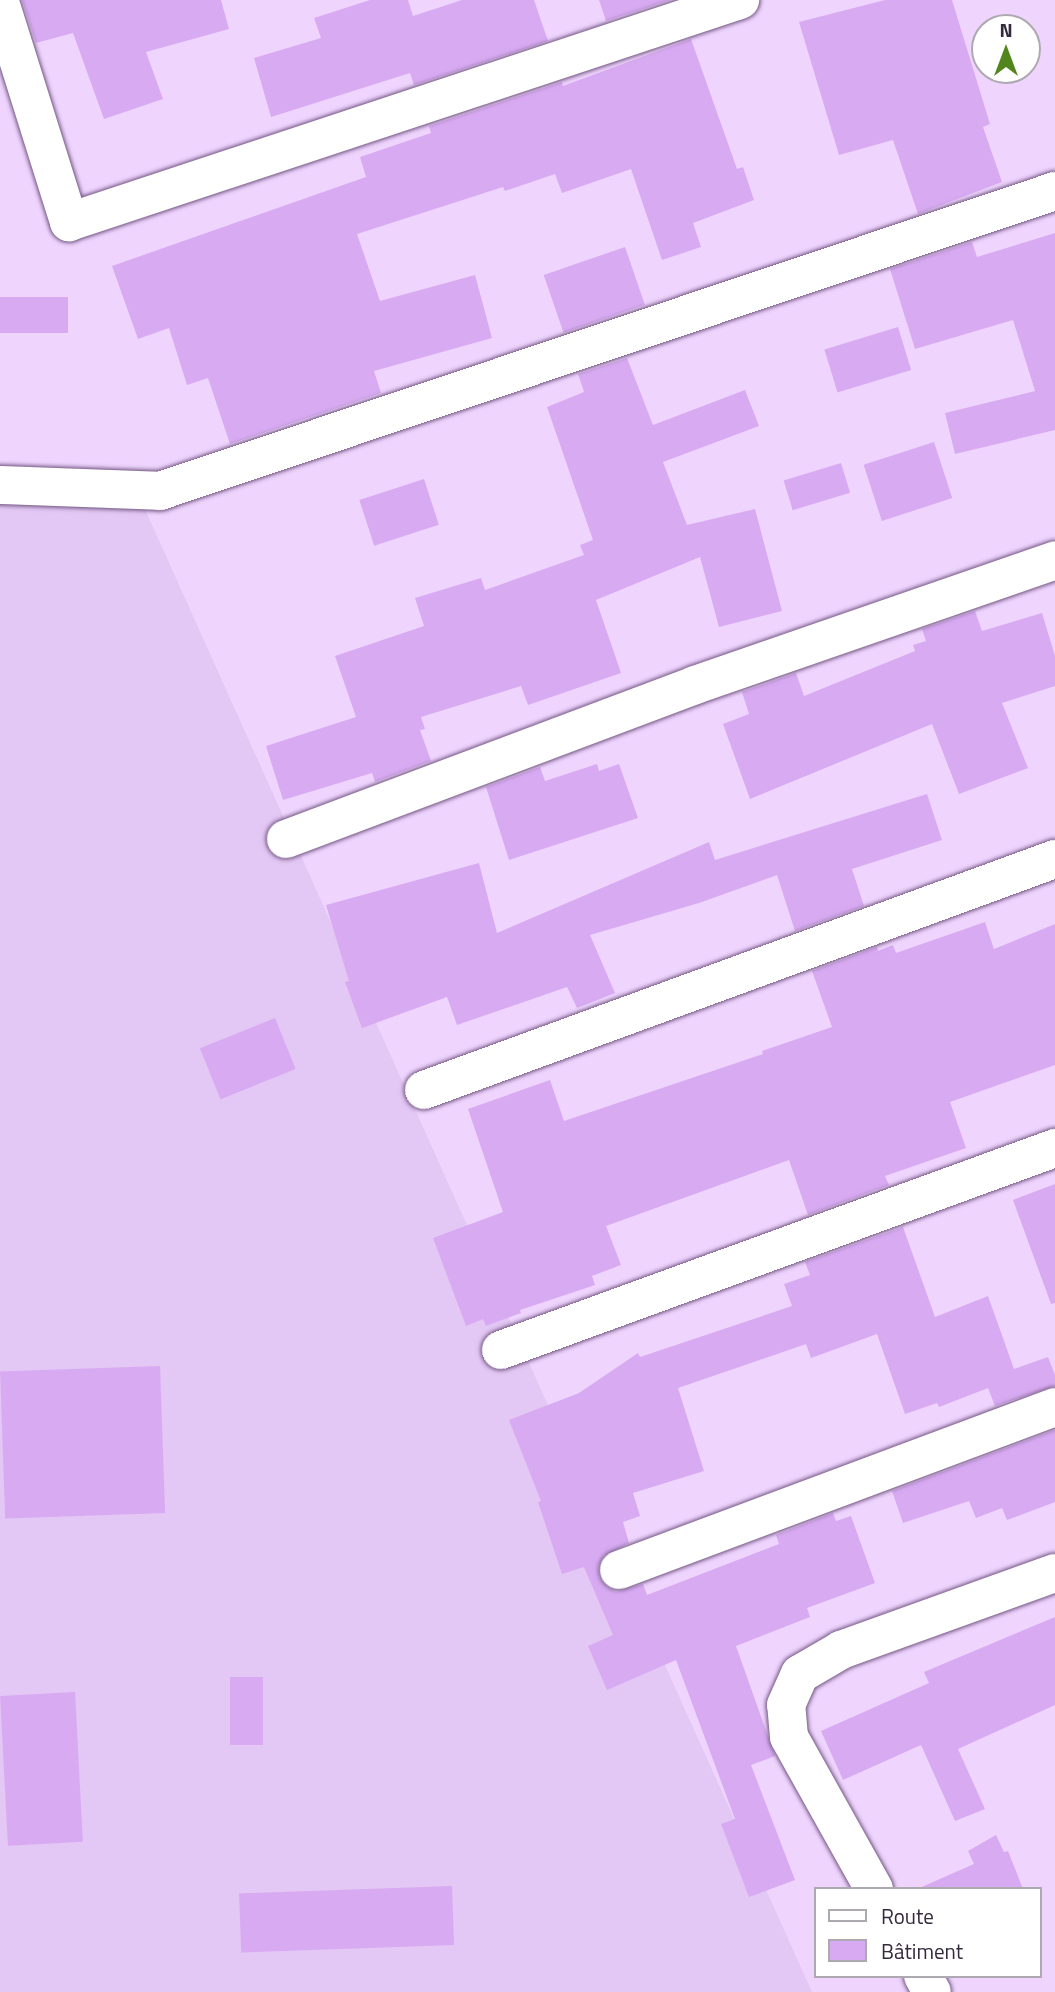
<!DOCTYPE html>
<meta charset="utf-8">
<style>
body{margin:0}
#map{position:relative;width:1055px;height:1992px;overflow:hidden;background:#efd5fe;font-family:"Titillium Web",sans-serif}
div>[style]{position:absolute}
.built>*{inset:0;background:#e3c7f4}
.building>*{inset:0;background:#d8aaf2;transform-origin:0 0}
.roads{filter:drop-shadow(0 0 2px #735783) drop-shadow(0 0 2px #735783)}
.minor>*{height:38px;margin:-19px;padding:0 19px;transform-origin:19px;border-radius:19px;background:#fff}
span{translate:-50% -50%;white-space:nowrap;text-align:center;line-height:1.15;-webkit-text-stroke:5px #fff;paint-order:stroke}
.legend{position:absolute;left:814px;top:1887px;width:228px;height:91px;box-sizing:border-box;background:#fff;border:2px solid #aea9b1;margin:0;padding:9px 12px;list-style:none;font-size:21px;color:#35293d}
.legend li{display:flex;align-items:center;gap:14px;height:35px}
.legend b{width:35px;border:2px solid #aea9b1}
.north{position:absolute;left:971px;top:14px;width:70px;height:70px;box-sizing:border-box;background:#fff;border:2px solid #aea9b1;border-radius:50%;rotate:0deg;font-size:19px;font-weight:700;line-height:28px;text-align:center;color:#35293d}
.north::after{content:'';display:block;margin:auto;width:24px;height:32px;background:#52861d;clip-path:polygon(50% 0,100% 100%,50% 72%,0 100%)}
</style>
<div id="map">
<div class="built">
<i style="clip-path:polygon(0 486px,135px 487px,812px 1992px,0 1992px)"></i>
</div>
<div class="building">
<i style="clip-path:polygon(22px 0,221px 0,229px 29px,146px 52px,163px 99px,104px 119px,73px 33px,36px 43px)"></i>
<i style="clip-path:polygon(370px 0,408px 0,413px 16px,462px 0,534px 0,548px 41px,414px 85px,410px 73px,271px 117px,254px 58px,321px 38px,314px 18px)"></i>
<i style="clip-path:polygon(599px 0,670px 0,606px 21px)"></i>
<i style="clip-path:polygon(885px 0,952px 0,990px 124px,983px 127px,1002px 182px,918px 214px,893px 140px,839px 155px,799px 22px)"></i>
<i style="clip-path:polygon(691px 39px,737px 169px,743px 167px,754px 200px,693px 223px,701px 247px,662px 260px,631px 169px,562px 193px,555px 174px,505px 191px,503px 187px,357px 234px,380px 301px,475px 275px,492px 338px,374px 371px,381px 393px,230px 444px,208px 378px,187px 385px,169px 328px,138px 339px,112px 266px,366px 177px,360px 157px,431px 133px,429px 126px,562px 82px,563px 86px)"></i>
<i style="clip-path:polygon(1055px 233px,1055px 430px,955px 454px,945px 413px,1035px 391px,1013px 320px,915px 349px,890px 269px,972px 242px,977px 257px)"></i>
<i style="left:625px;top:247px;width:61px;height:86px;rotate:71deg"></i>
<i style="left:68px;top:297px;width:36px;height:68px;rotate:90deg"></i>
<i style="left:898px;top:327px;width:45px;height:77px;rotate:73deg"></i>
<i style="clip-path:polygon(627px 358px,653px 425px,745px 390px,759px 426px,663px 462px,687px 525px,755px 509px,782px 611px,719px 627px,700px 557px,596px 600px,621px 673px,528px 705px,521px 686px,421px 717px,425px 729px,420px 730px,431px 761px,375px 782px,372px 773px,283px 800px,266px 746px,356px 717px,335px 656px,424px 626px,415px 598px,481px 578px,485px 590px,584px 555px,580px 545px,593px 540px,547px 407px,584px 392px,578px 374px)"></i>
<i style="left:934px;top:442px;width:59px;height:74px;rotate:72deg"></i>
<i style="left:841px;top:463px;width:31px;height:60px;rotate:73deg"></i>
<i style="left:424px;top:479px;width:48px;height:68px;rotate:72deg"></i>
<i style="clip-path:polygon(975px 611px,982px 631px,1042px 613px,1055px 656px,1055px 686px,1002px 703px,1028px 768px,959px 794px,932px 724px,750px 799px,723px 724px,749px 714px,742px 692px,796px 673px,804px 696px,915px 651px,913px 645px,926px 641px,922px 629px)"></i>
<i style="clip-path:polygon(597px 764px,599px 771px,619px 764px,638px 818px,509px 860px,486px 787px,540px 767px,545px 781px)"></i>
<i style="clip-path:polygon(927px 794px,942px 840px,852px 869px,864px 906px,795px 931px,777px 875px,699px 903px,590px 935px,615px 993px,577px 1008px,567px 987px,457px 1025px,447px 997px,362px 1028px,345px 982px,349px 981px,326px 905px,479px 863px,497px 933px,709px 842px,715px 860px)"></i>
<i style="clip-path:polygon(985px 922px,994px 949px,1055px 924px,1055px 1065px,950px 1102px,966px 1148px,885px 1176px,889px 1185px,808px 1215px,789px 1160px,606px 1226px,621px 1265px,592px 1276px,595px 1285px,520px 1310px,521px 1313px,486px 1326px,483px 1319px,466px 1326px,433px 1238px,503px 1212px,468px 1109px,550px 1080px,564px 1121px,763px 1054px,762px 1051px,832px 1027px,812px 971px,877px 947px,878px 951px,893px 945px,896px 953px)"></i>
<i style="left:275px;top:1018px;width:55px;height:81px;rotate:68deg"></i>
<i style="clip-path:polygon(1055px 1184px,1055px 1303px,1051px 1304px,1013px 1200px)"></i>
<i style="clip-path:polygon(903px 1227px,935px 1317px,988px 1296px,1014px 1369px,1048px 1357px,1055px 1375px,1055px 1386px,995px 1406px,988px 1388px,939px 1407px,937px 1403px,905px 1414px,877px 1334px,811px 1358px,806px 1344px,678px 1388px,704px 1471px,633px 1493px,640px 1516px,623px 1522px,629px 1543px,603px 1556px,598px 1566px,599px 1578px,606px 1587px,616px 1592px,643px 1584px,647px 1595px,779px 1544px,776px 1535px,833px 1513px,836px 1521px,851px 1516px,875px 1583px,807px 1608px,810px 1617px,736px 1646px,775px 1756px,751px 1765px,795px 1880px,749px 1897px,721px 1824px,735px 1819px,676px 1660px,607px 1690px,588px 1646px,613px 1635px,584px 1567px,562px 1574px,538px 1502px,541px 1501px,509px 1420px,579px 1393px,638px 1353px,640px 1357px,792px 1306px,784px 1284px,810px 1275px,805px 1262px)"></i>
<i style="left:160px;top:1366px;width:147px;height:160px;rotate:88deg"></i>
<i style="clip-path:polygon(1055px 1430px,1055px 1502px,1007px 1520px,1002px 1508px,976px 1518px,969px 1501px,903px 1523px,892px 1491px)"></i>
<i style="clip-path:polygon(1055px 1617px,1055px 1705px,958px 1749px,985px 1809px,955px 1821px,921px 1745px,843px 1780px,821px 1731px,929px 1683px,924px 1672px)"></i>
<i style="left:230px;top:1677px;width:33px;height:68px"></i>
<i style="left:75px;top:1692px;width:150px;height:75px;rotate:87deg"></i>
<i style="clip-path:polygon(996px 1835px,1004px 1852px,1008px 1851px,1023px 1889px,917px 1889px,974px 1864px,968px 1851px)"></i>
<i style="left:452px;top:1886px;width:59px;height:213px;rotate:88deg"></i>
</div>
<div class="roads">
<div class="minor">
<i style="left:0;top:2px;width:231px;rotate:72.6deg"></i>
<i style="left:69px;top:222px;width:707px;rotate:-18.31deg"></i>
<i style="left:0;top:485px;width:160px;rotate:2.1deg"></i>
<i style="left:160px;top:491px;width:944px;rotate:-18.53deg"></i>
<i style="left:286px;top:839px;width:437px;rotate:-20.6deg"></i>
<i style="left:695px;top:685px;width:381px;rotate:-19.1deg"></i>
<i style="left:424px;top:1090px;width:672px;rotate:-20.11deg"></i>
<i style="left:501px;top:1350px;width:590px;rotate:-20.03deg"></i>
<i style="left:619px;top:1570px;width:465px;rotate:-20.5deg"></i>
<i style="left:874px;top:1889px;width:174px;rotate:-119.2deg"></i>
<i style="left:789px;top:1737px;width:32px;rotate:-95deg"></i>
<i style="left:786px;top:1705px;width:34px;rotate:-66deg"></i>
<i style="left:800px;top:1674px;width:48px;rotate:-30.3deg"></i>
<i style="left:841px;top:1650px;width:227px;rotate:-19.8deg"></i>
<i style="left:923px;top:1976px;width:18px;rotate:61deg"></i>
</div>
</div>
<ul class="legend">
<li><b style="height:9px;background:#fff"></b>Route</li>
<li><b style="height:19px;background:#d8aaf2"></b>Bâtiment</li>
</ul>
<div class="north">N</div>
</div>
